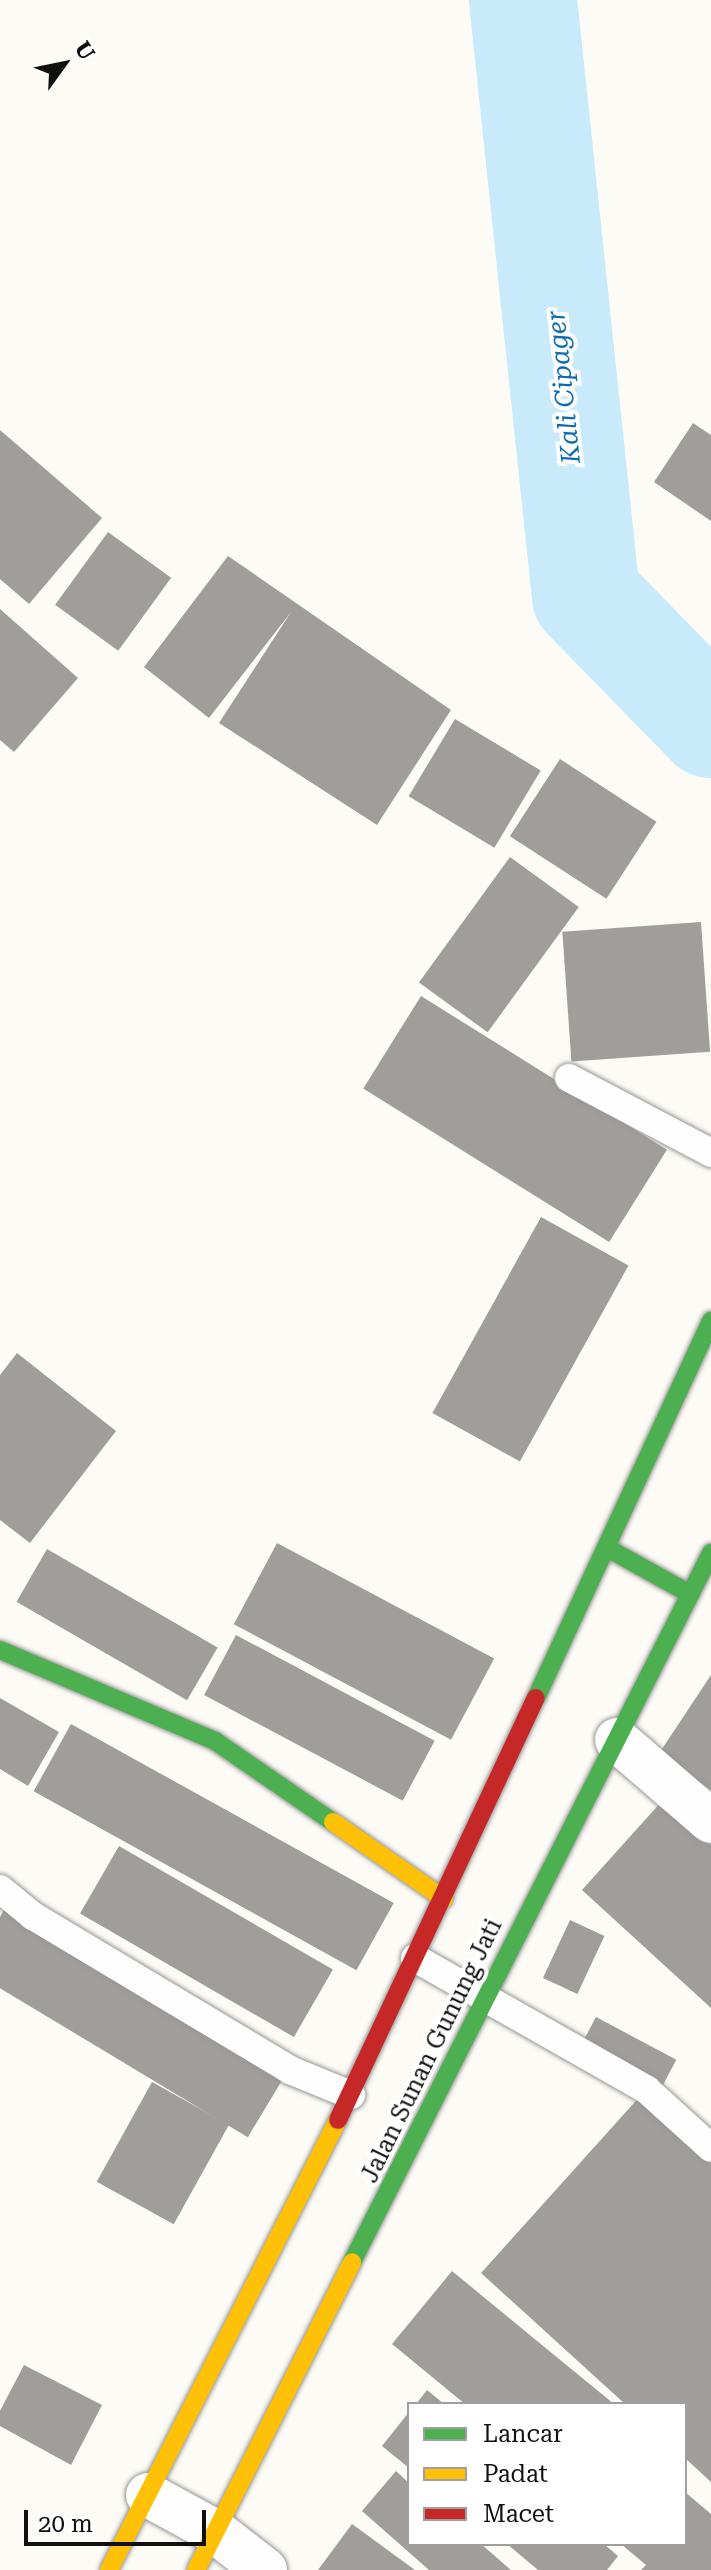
<!DOCTYPE html>
<style>
body{margin:0}
#map{position:relative;width:711px;height:2570px;overflow:hidden;background:#fcfbf6;font-family:"Roboto Serif",serif}
div>[style]{position:absolute}
.river>*{height:108px;margin:-54px;padding:0 54px;transform-origin:54px;border-radius:54px;background:#c9eafa}
.building>*{inset:0;background:#a09e9b;transform-origin:0 0}
.roads{filter:drop-shadow(0 0 2px #969694) drop-shadow(0 0 2px #969694)}
.lane>*{height:28px;margin:-14px;padding:0 14px;transform-origin:14px;border-radius:14px;background:#fffefe}
.street>*{height:44px;margin:-22px;padding:0 22px;transform-origin:22px;border-radius:22px;background:#fffefe}
.fast>*{height:18px;margin:-9px;padding:0 9px;transform-origin:9px;border-radius:9px;background:#4caf50}
.slow>*{height:18px;margin:-9px;padding:0 9px;transform-origin:9px;border-radius:9px;background:#ffc107}
.jam>*{height:18px;margin:-9px;padding:0 9px;transform-origin:9px;border-radius:9px;background:#c62828}
span{translate:-50% -50%;white-space:nowrap;text-align:center;line-height:1.15;-webkit-text-stroke:8px #fff;paint-order:stroke}
.street-label{font-size:24px;color:#101010}
.water-label{font-size:26px;color:#0c6baf;font-style:italic}
.legend{position:absolute;left:407px;top:2402px;width:280px;height:144px;box-sizing:border-box;background:#fff;border:2px solid #9f9f9f;margin:0;padding:10px 14px;list-style:none;font-size:24px;color:#101010}
.legend li{display:flex;align-items:center;gap:16px;height:40px}
.legend b{width:40px;border:2px solid #9f9f9f}
.north{position:absolute;left:24px;top:24px;width:80px;height:80px;-webkit-text-stroke:6px #fff;paint-order:stroke;rotate:57deg;font-size:22px;font-weight:700;line-height:32px;text-align:center;color:#101010}
.north::after{content:'';display:block;margin:auto;width:28px;height:36px;background:#101010;clip-path:polygon(50% 0,100% 100%,50% 72%,0 100%)}
.scale{position:absolute;left:24px;top:2510px;width:182px;height:36px;box-sizing:border-box;border:4px solid #101010;border-top:0;padding-left:10px;font-size:24px;line-height:28px;white-space:nowrap;color:#101010;-webkit-text-stroke:6px #fff;paint-order:stroke}
</style>
<div id="map">
<div class="river">
<i style="left:523px;top:0;width:599px;rotate:83.97deg"></i>
<i style="left:586px;top:596px;width:179px;rotate:45.7deg"></i>
</div>
<div class="building">
<i style="clip-path:polygon(693px 423px,711px 435px,711px 521px,654px 482px)"></i>
<i style="clip-path:polygon(0 430px,102px 518px,29px 604px,0 579px)"></i>
<i style="left:108px;top:532px;width:78px;height:90px;rotate:36deg"></i>
<i style="clip-path:polygon(228px 556px,451px 710px,377px 825px,219px 723px,291px 612px,209px 718px,144px 667px)"></i>
<i style="clip-path:polygon(0 609px,78px 678px,14px 752px,0 740px)"></i>
<i style="left:455px;top:719px;width:100px;height:90px;rotate:31deg"></i>
<i style="left:560px;top:759px;width:115px;height:92px;rotate:33deg"></i>
<i style="left:510px;top:857px;width:85px;height:155px;rotate:36deg"></i>
<i style="left:701px;top:922px;width:130px;height:139px;rotate:86deg"></i>
<i style="left:421px;top:996px;width:290px;height:109px;rotate:32deg"></i>
<i style="left:541px;top:1217px;width:100px;height:224px;rotate:29deg"></i>
<i style="clip-path:polygon(17px 1353px,116px 1431px,30px 1543px,0 1520px,0 1375px)"></i>
<i style="left:277px;top:1543px;width:246px;height:92px;rotate:28deg"></i>
<i style="left:47px;top:1549px;width:197px;height:61px;rotate:30deg"></i>
<i style="left:236px;top:1635px;width:225px;height:68px;rotate:28deg"></i>
<i style="clip-path:polygon(711px 1675px,711px 1790px,658px 1755px)"></i>
<i style="clip-path:polygon(0 1698px,59px 1732px,28px 1786px,0 1769px)"></i>
<i style="left:71px;top:1724px;width:369px;height:77px;rotate:29deg"></i>
<i style="clip-path:polygon(662px 1801px,711px 1845px,711px 2008px,582px 1890px)"></i>
<i style="left:119px;top:1846px;width:247px;height:78px;rotate:30deg"></i>
<i style="left:7px;top:1905px;width:326px;height:75px;rotate:31deg"></i>
<i style="left:570px;top:1920px;width:38px;height:64px;rotate:25deg"></i>
<i style="left:596px;top:2017px;width:91px;height:30px;rotate:28deg"></i>
<i style="left:152px;top:2082px;width:88px;height:114px;rotate:29deg"></i>
<i style="clip-path:polygon(642px 2094px,711px 2156px,711px 2482px,685px 2458px,685px 2404px,625px 2404px,481px 2273px)"></i>
<i style="clip-path:polygon(452px 2271px,531px 2336px,614px 2404px,465px 2404px,392px 2344px)"></i>
<i style="clip-path:polygon(24px 2365px,102px 2405px,71px 2465px,0 2426px,0 2411px)"></i>
<i style="clip-path:polygon(427px 2390px,444px 2404px,416px 2404px)"></i>
<i style="clip-path:polygon(409px 2412px,409px 2468px,382px 2446px)"></i>
<i style="clip-path:polygon(396px 2471px,409px 2483px,409px 2544px,481px 2544px,511px 2570px,429px 2570px,362px 2511px)"></i>
<i style="clip-path:polygon(685px 2492px,711px 2514px,711px 2570px,641px 2570px,646px 2565px,621px 2544px,685px 2544px)"></i>
<i style="clip-path:polygon(352px 2524px,415px 2570px,318px 2570px)"></i>
<i style="clip-path:polygon(507px 2544px,604px 2544px,618px 2556px,607px 2570px,538px 2570px)"></i>
</div>
<div class="roads">
<div class="lane">
<i style="left:569px;top:1078px;width:161px;rotate:27.8deg"></i>
<i style="left:0;top:1889px;width:43px;rotate:39.3deg"></i>
<i style="left:33px;top:1916px;width:300px;rotate:30.9deg"></i>
<i style="left:290px;top:2070px;width:66px;rotate:22.3deg"></i>
<i style="left:415px;top:1958px;width:267px;rotate:29.6deg"></i>
<i style="left:647px;top:2090px;width:86px;rotate:42.2deg"></i>
</div>
<div class="street">
<i style="left:617px;top:1740px;width:124px;rotate:40.8deg"></i>
<i style="left:148px;top:2495px;width:77px;rotate:28.6deg"></i>
<i style="left:216px;top:2532px;width:62px;rotate:37.8deg"></i>
</div>
<div class="fast">
<i style="left:609px;top:1549px;width:93px;rotate:29.1deg"></i>
<i style="left:0;top:1650px;width:233px;rotate:22.9deg"></i>
<i style="left:215px;top:1741px;width:143px;rotate:34.5deg"></i>
<i style="left:536px;top:1698px;width:416px;rotate:-65.1deg"></i>
<i style="left:352px;top:2262px;width:795px;rotate:-63.14deg"></i>
</div>
<div class="slow">
<i style="left:333px;top:1822px;width:135px;rotate:34.7deg"></i>
<i style="left:109px;top:2570px;width:505px;rotate:-63.03deg"></i>
<i style="left:196px;top:2570px;width:345px;rotate:-63.1deg"></i>
</div>
<div class="jam">
<i style="left:338px;top:2120px;width:466px;rotate:-64.9deg"></i>
</div>
</div>
<div class="street-label">
<span style="left:432px;top:2051px;rotate:-64deg">Jalan Sunan Gunung Jati</span>
</div>
<div class="water-label">
<span style="left:564px;top:387px;rotate:-96deg">Kali Cipager</span>
</div>
<ul class="legend">
<li><b style="height:10px;background:#4caf50"></b>Lancar</li>
<li><b style="height:10px;background:#ffc107"></b>Padat</li>
<li><b style="height:10px;background:#c62828"></b>Macet</li>
</ul>
<div class="north">U</div>
<div class="scale">20 m</div>
</div>
